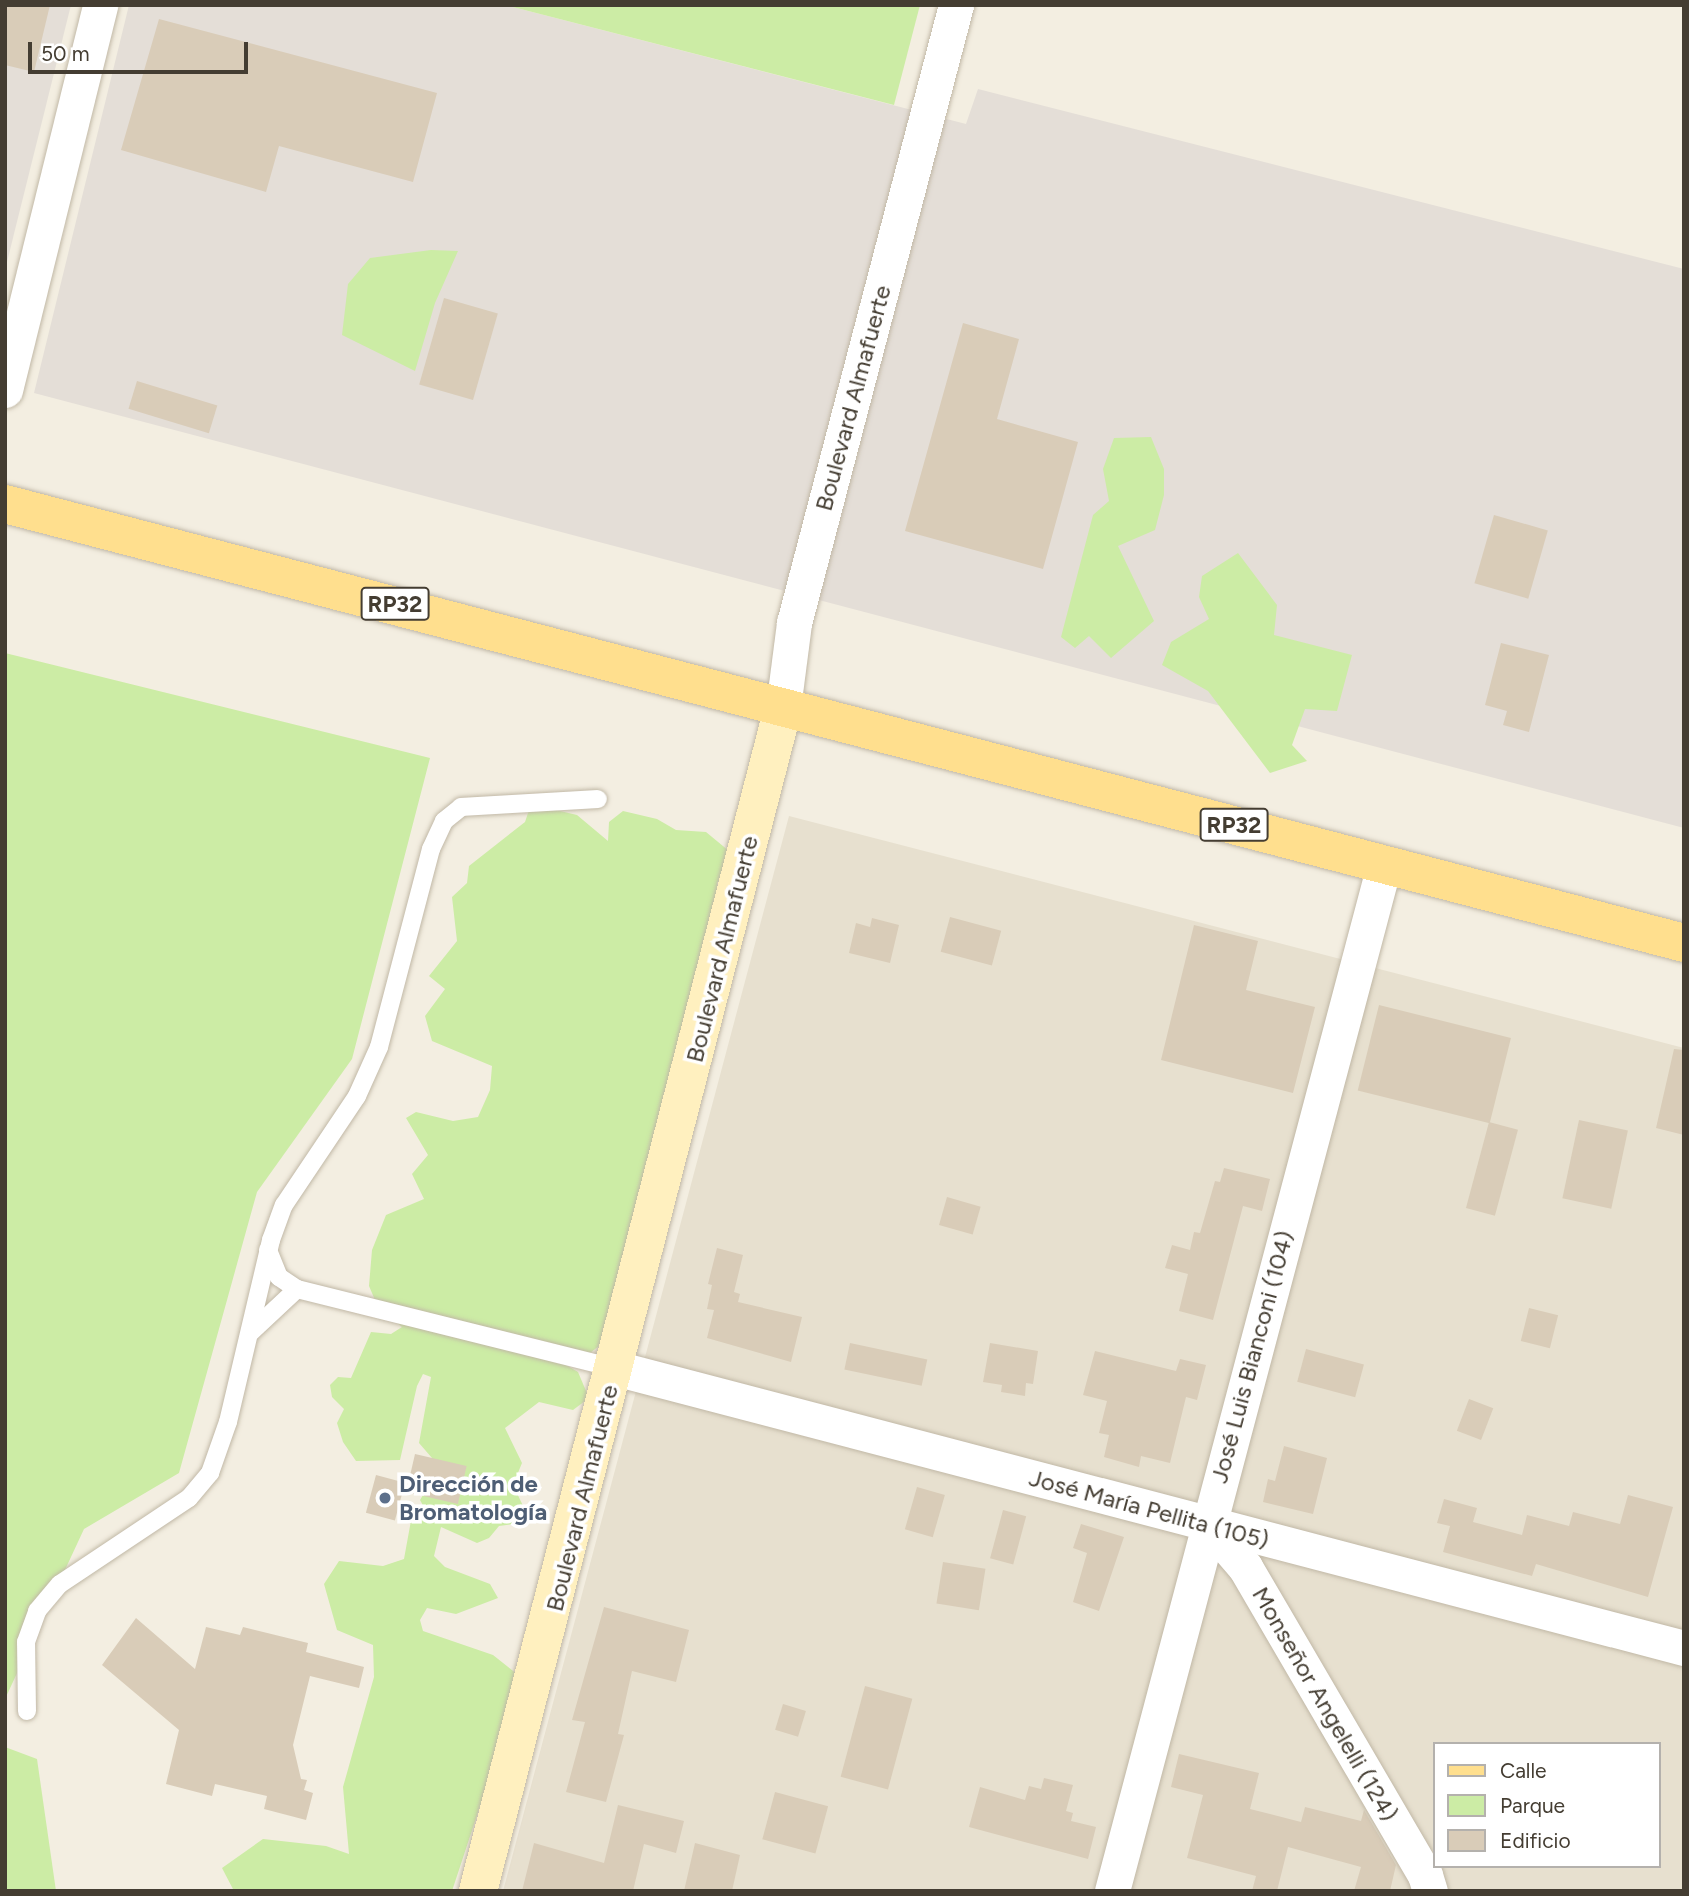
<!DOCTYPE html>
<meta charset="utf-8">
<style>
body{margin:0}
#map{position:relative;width:1689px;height:1896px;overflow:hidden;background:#f3eee1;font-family:Figtree,sans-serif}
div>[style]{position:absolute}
.residential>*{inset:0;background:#e7e0cf}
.industrial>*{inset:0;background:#e4ded7}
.green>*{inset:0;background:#cceca5}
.building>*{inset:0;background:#d9ccb8;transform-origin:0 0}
.roads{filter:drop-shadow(0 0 2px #c1b8a6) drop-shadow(0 0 2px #c1b8a6)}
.lane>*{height:18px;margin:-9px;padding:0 9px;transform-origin:9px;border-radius:9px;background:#fff}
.street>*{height:35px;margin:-17.5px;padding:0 17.5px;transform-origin:17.5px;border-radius:17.5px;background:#fff}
.secondary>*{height:38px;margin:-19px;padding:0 19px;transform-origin:19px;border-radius:19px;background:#fff0bf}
.primary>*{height:38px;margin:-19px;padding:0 19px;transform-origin:19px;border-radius:19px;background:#ffdf8e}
.dots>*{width:19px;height:19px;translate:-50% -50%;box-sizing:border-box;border:4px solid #fff;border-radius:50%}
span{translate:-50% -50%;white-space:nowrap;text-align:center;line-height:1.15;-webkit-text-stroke:7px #fff;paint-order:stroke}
.shield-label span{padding:2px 5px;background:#fff;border:2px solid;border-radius:5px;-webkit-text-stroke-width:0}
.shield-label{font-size:23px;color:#443d32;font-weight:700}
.street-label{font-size:24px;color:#443d32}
.service-label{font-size:24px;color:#4e5e75;font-weight:700}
.left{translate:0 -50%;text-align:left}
.frame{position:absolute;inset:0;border:7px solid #443d32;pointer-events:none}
.legend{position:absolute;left:1433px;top:1742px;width:228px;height:126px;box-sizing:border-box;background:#fff;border:2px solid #b4b1ad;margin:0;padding:9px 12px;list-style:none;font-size:21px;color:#443d32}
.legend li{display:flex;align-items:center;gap:14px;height:35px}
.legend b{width:35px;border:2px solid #b4b1ad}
.scale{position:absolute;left:28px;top:42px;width:220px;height:32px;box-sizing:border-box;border:4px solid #443d32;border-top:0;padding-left:9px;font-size:21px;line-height:24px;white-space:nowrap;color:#443d32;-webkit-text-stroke:5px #fff;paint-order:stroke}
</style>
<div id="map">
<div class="residential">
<i style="clip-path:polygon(evenodd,789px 816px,1684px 1048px,1684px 1891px,503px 1891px,789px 816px,1435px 1744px,1659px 1744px,1659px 1866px,1435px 1866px,1435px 1744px)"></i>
</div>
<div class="industrial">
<i style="clip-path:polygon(5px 5px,71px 5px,5px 270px)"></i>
<i style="clip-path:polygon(129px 5px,505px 5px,966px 124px,978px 89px,1684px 269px,1684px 828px,34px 393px)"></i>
</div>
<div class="green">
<i style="clip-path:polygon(505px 5px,920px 5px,894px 105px)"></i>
<i style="clip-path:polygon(431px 250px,458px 251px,435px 303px,415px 371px,342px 335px,348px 284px,370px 258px)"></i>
<i style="clip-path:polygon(1151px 437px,1164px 469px,1164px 495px,1155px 530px,1118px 546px,1154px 621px,1111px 658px,1089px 636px,1075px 648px,1061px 637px,1093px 515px,1109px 501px,1103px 469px,1114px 438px)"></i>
<i style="clip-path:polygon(1238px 553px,1277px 605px,1274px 635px,1352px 655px,1337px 711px,1305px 709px,1292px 745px,1307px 761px,1270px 773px,1208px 691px,1162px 665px,1171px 642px,1209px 619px,1199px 597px,1202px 576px)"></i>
<i style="clip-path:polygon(5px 653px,430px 758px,352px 1059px,257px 1192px,179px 1473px,84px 1529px,5px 1699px)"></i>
<i style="clip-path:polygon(531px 804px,577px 815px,608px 841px,609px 822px,623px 811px,657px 819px,676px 830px,706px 832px,729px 851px,728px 870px,717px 883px,719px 900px,599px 1346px,586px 1356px,561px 1362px,578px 1372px,589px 1398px,573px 1410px,539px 1402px,505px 1428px,522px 1463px,513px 1485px,527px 1514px,514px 1524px,499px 1526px,489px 1538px,477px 1543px,441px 1527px,434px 1556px,445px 1567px,490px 1584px,498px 1598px,456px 1614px,427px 1608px,420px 1620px,423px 1631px,493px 1655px,517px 1674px,488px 1782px,452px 1891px,234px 1891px,222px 1868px,263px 1839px,326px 1846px,349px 1854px,343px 1787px,374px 1677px,373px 1645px,337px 1630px,324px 1584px,339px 1561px,383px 1566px,404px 1559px,412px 1515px,426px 1511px,420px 1500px,432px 1480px,432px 1458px,419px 1443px,431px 1377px,423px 1374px,417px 1386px,400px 1460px,356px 1461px,343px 1442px,337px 1423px,344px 1409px,332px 1397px,330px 1385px,338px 1377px,351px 1378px,371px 1332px,391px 1334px,402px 1327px,378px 1307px,369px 1286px,372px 1250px,386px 1215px,424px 1199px,412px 1174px,428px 1155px,406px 1118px,416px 1112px,453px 1121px,478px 1117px,490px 1090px,492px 1066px,432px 1041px,425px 1016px,445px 989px,429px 976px,457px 941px,452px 897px,467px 883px,469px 866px,525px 822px)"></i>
<i style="clip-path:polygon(5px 1747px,37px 1759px,56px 1891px,5px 1891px)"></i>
</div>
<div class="building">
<i style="clip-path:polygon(5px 5px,50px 5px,34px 72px,5px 65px)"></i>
<i style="clip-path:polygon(159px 19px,437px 93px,413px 182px,279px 146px,266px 192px,121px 150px)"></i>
<i style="left:444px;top:298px;width:56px;height:90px;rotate:16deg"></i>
<i style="clip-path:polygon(963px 323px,1019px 339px,997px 419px,1078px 442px,1043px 569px,905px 531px)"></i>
<i style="left:137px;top:381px;width:84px;height:29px;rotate:17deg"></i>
<i style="left:1494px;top:515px;width:56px;height:71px;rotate:16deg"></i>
<i style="clip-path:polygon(1501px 643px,1549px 655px,1529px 732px,1503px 725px,1507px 711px,1485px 705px)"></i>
<i style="left:950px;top:917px;width:53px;height:36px;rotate:15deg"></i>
<i style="clip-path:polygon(872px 918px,899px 925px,890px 963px,849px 953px,856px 923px,870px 927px)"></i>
<i style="clip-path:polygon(1194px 925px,1258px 941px,1246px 990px,1315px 1007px,1293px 1093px,1161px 1060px)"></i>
<i style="left:1379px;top:1005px;width:136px;height:88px;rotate:14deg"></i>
<i style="clip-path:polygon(1674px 1049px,1684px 1050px,1684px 1135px,1656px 1128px)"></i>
<i style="left:1579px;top:1120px;width:50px;height:80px;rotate:12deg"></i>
<i style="left:1489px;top:1122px;width:30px;height:89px;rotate:15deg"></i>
<i style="clip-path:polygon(1224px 1168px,1270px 1179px,1262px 1211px,1243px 1206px,1213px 1320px,1179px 1311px,1188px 1274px,1165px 1268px,1172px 1245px,1190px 1250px,1194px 1232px,1200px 1233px,1215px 1181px,1220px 1182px)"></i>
<i style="left:947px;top:1197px;width:35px;height:29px;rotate:16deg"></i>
<i style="clip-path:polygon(717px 1248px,743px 1255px,734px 1292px,740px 1294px,738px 1302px,802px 1317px,791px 1362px,707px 1338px,714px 1310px,707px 1309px,712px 1285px,708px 1284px)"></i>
<i style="left:1529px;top:1308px;width:30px;height:34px;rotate:14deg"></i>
<i style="left:850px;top:1343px;width:79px;height:27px;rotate:12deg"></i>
<i style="clip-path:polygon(990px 1343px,1038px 1351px,1033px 1384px,1026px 1383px,1025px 1396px,1001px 1392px,1002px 1385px,983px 1382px)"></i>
<i style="left:1306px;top:1349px;width:60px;height:34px;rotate:15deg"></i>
<i style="clip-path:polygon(1095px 1351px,1176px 1371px,1180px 1359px,1206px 1365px,1197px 1400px,1186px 1397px,1170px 1463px,1141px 1456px,1139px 1467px,1104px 1457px,1109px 1435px,1099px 1433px,1107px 1401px,1083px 1395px)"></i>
<i style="left:1469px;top:1399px;width:26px;height:34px;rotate:21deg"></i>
<i style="clip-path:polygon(1284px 1446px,1327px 1458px,1313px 1514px,1263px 1502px,1268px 1479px,1275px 1481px)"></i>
<i style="left:415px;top:1454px;width:53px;height:39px;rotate:13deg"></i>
<i style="left:376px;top:1475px;width:30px;height:39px;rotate:15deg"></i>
<i style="left:917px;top:1487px;width:29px;height:44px;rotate:16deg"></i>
<i style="clip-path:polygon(1628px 1495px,1673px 1507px,1648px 1597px,1536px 1564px,1532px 1576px,1443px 1552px,1450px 1526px,1437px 1523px,1444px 1499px,1477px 1508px,1473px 1522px,1522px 1535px,1527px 1515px,1569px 1526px,1573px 1512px,1620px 1524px)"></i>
<i style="left:1003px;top:1510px;width:24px;height:50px;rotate:15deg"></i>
<i style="clip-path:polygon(1081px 1524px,1124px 1537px,1099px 1611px,1073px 1602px,1087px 1553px,1073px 1548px)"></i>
<i style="left:943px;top:1562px;width:43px;height:42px;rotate:9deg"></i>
<i style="clip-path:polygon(604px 1607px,689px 1630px,676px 1682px,632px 1671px,618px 1734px,624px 1735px,606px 1802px,566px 1792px,585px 1722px,572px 1720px)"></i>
<i style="clip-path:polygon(136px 1618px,195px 1669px,206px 1627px,240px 1635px,243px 1627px,308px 1643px,306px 1652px,364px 1667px,359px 1688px,310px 1676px,293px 1745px,301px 1779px,307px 1780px,304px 1790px,313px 1793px,306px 1820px,264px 1809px,267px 1796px,215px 1784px,212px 1796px,166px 1784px,179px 1730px,102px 1665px)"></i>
<i style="left:865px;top:1686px;width:49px;height:94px;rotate:15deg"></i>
<i style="left:783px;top:1704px;width:24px;height:27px;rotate:17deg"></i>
<i style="clip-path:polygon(1179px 1754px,1259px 1773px,1250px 1809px,1301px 1822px,1305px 1807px,1361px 1821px,1364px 1810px,1396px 1865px,1390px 1891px,1354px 1891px,1361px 1867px,1288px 1847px,1277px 1891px,1252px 1891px,1256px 1876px,1187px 1858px,1203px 1795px,1171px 1787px)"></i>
<i style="clip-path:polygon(1044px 1778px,1073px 1785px,1066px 1811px,1073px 1813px,1071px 1821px,1096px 1827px,1088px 1859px,969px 1827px,980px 1787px,1025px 1800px,1029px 1786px,1041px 1789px)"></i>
<i style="left:775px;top:1792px;width:55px;height:49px;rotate:15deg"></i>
<i style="clip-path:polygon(618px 1805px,684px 1821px,676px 1853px,644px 1844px,633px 1891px,522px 1891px,534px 1843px,604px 1863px)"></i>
<i style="clip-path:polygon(695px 1843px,740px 1855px,732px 1891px,684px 1891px)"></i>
</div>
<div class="roads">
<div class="lane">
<i style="left:268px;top:1250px;width:29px;rotate:68deg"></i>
<i style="left:279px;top:1277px;width:22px;rotate:34deg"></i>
<i style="left:297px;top:1289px;width:328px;rotate:14deg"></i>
<i style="left:251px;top:1332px;width:63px;rotate:-43.1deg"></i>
<i style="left:27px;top:1711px;width:69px;rotate:-90.8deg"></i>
<i style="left:26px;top:1642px;width:33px;rotate:-70deg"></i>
<i style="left:37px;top:1611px;width:35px;rotate:-50deg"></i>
<i style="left:60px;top:1584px;width:155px;rotate:-33.7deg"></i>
<i style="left:189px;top:1498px;width:33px;rotate:-50deg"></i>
<i style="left:210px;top:1473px;width:54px;rotate:-70.6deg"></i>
<i style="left:228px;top:1422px;width:187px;rotate:-76.7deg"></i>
<i style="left:271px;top:1240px;width:37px;rotate:-70deg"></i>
<i style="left:284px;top:1205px;width:131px;rotate:-56.2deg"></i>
<i style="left:357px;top:1096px;width:54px;rotate:-65.8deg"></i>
<i style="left:379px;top:1047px;width:205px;rotate:-75.3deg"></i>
<i style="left:431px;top:849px;width:31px;rotate:-65deg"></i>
<i style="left:444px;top:821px;width:22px;rotate:-39deg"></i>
<i style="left:461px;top:807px;width:137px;rotate:-3.3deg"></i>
</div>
<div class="street">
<i style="left:5px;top:390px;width:397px;rotate:-76.1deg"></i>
<i style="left:783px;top:708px;width:86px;rotate:-82.6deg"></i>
<i style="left:794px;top:623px;width:639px;rotate:-75.31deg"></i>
<i style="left:615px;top:1368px;width:1105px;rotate:14.68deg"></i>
<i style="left:1208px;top:1524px;width:57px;rotate:49.3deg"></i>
<i style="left:1245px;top:1567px;width:357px;rotate:59.7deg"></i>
<i style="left:1425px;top:1875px;width:17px;rotate:73deg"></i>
<i style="left:1112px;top:1891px;width:1061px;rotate:-75.15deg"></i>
</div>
<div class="secondary">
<i style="left:478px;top:1891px;width:1222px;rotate:-75.54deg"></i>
</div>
<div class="primary">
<i style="left:5px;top:504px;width:1735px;rotate:14.65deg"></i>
</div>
</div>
<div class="dots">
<i style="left:385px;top:1498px;background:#5c6f8a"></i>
</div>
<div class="shield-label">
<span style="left:395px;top:604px">RP32</span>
<span style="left:1234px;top:825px">RP32</span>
</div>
<div class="street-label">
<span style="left:853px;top:398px;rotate:-75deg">Boulevard Almafuerte</span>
<span style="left:722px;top:949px;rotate:-76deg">Boulevard Almafuerte</span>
<span style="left:1252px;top:1357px;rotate:-75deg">José Luis Bianconi (104)</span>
<span style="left:582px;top:1498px;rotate:-76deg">Boulevard Almafuerte</span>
<span style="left:1149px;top:1509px;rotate:15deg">José María Pellita (105)</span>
<span style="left:1325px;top:1704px;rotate:60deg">Monseñor Angelelli (124)</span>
</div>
<div class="service-label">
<span class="left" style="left:399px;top:1498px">Dirección de<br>Bromatología</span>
</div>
<div class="frame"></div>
<ul class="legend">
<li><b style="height:9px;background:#ffdf8e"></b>Calle</li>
<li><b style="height:19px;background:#cceca5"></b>Parque</li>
<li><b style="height:19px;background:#d9ccb8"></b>Edificio</li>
</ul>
<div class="scale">50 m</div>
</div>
